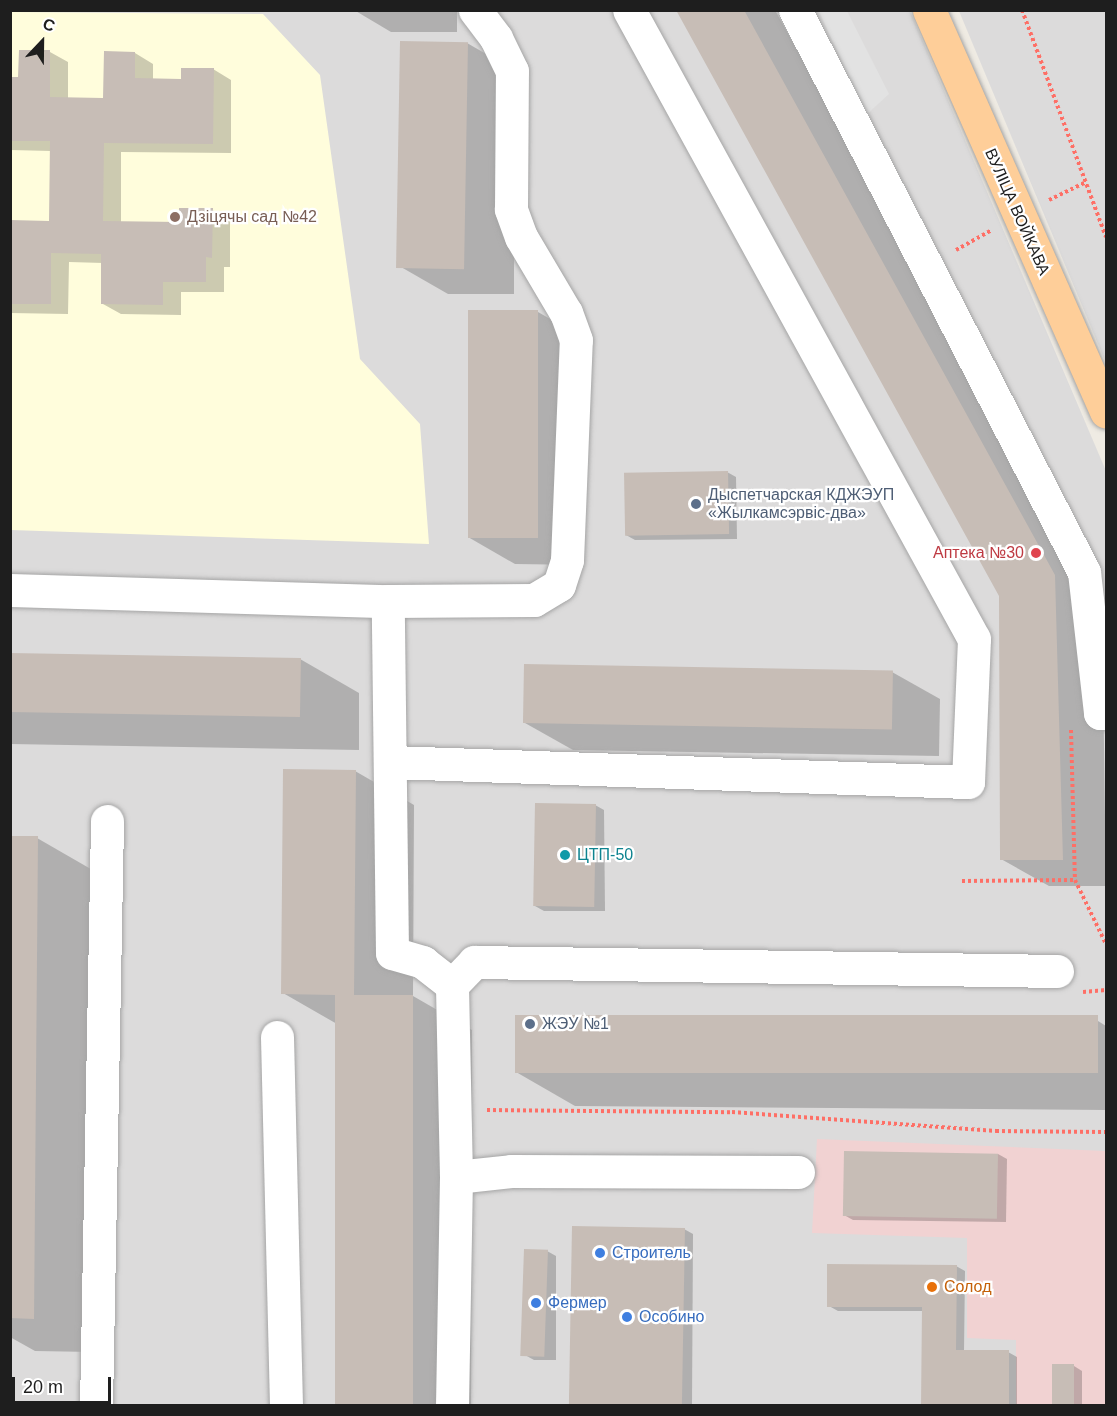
<!DOCTYPE html>
<meta charset="utf-8">
<style>
body{margin:0}
#map{position:relative;width:1117px;height:1416px;overflow:hidden;background:#efebe3;font-family:Helvetica,sans-serif}
div>[style]{position:absolute}
.residential>*{inset:0;background:#dcdbdb}
.commercial>*{inset:0;background:#f1d2d2}
.education>*{inset:0;background:#fffddc}
.parking>*{inset:0;background:#e2e2e2}
.shadow>*{inset:0;background:#0003}
.building>*{inset:0;background:#c7bdb6;transform-origin:0 0}
.path>*{height:4px;margin-top:-2px;transform-origin:0;background:repeating-linear-gradient(90deg,#fe6f66 0 3px,transparent 0 6px)}
.roads{filter:drop-shadow(0 0 2px #a5a5a5) drop-shadow(0 0 2px #a5a5a5)}
.minor>*{height:33px;margin:-16.5px;padding:0 16.5px;transform-origin:16.5px;border-radius:16.5px;background:#fff}
.major>*{height:33px;margin:-16.5px;padding:0 16.5px;transform-origin:16.5px;border-radius:16.5px;background:#fece99}
.dots>*{width:16px;height:16px;translate:-50% -50%;box-sizing:border-box;border:3px solid #fff;border-radius:50%}
span{translate:-50% -50%;white-space:nowrap;text-align:center;line-height:1.15;-webkit-text-stroke:4.5px #fff;paint-order:stroke}
.street-label{font-size:16px;color:#1e1e1e}
.education-label{font-size:16px;color:#785e54}
.left{translate:0 -50%;text-align:left}
.service-label{font-size:16px;color:#4e5e75}
.health-label{font-size:16px;color:#be3a42}
.right{translate:-100% -50%;text-align:right}
.culture-label{font-size:16px;color:#0d838f}
.shop-label{font-size:16px;color:#366cbe}
.food-label{font-size:16px;color:#c56008}
.frame{position:absolute;inset:0;border:12px solid #1e1e1e;pointer-events:none}
.north{position:absolute;left:12px;top:12px;width:60px;height:60px;-webkit-text-stroke:4px #fff;paint-order:stroke;rotate:22deg;font-size:16px;font-weight:700;line-height:24px;text-align:center;color:#1e1e1e}
.north::after{content:'';display:block;margin:auto;width:21px;height:27px;background:#1e1e1e;clip-path:polygon(50% 0,100% 100%,50% 72%,0 100%)}
.scale{position:absolute;left:12px;top:1377px;width:99px;height:27px;box-sizing:border-box;border:3px solid #1e1e1e;border-top:0;padding-left:8px;font-size:18px;line-height:21px;white-space:nowrap;color:#1e1e1e;-webkit-text-stroke:4px #fff;paint-order:stroke}
</style>
<div id="map">
<div class="residential">
<i style="clip-path:polygon(10px 11px,910px 11px,1106px 471px,1106px 1405px,11px 1405px)"></i>
<i style="clip-path:polygon(959px 11px,1106px 11px,1106px 363px)"></i>
</div>
<div class="commercial">
<i style="clip-path:polygon(817px 1139px,1106px 1151px,1106px 1405px,1016px 1405px,1016px 1340px,967px 1338px,967px 1238px,812px 1233px)"></i>
</div>
<div class="education">
<i style="clip-path:polygon(11px 12px,263px 14px,320px 75px,360px 359px,420px 424px,429px 544px,11px 530px)"></i>
</div>
<div class="parking">
<i style="clip-path:polygon(819px 11px,847px 11px,889px 94px,866px 115px)"></i>
</div>
<div class="shadow">
<i style="clip-path:polygon(354px 10px,457px 10px,457px 32px,391px 32px)"></i>
<i style="clip-path:polygon(678px 10px,775px 10px,1102px 603px,1106px 886px,1049px 886px,1001px 859px,1000px 596px)"></i>
<i style="clip-path:polygon(467px 43px,514px 70px,514px 294px,448px 294px,401px 267px)"></i>
<i style="clip-path:polygon(50px 52px,68px 62px,68px 99px,105px 99px,135px 53px,153px 64px,153px 80px,183px 81px,213px 69px,231px 80px,231px 153px,121px 152px,121px 223px,180px 224px,212px 210px,230px 220px,230px 267px,224px 267px,224px 292px,181px 292px,181px 315px,121px 314px,103px 304px,103px 263px,69px 262px,68px 314px,10px 313px,10px 222px,51px 222px,51px 151px,10px 150px,10px 79px,20px 79px)"></i>
<i style="clip-path:polygon(538px 312px,585px 339px,584px 565px,515px 564px,468px 537px)"></i>
<i style="clip-path:polygon(727px 472px,736px 477px,737px 539px,635px 540px,626px 535px)"></i>
<i style="clip-path:polygon(10px 654px,300px 659px,359px 693px,359px 750px,10px 744px)"></i>
<i style="clip-path:polygon(892px 672px,940px 699px,939px 756px,573px 750px,525px 723px)"></i>
<i style="clip-path:polygon(355px 771px,414px 805px,413px 996px,472px 1030px,471px 1406px,336px 1406px,337px 1024px,283px 993px)"></i>
<i style="clip-path:polygon(595px 805px,604px 810px,605px 911px,544px 911px,535px 906px)"></i>
<i style="clip-path:polygon(10px 837px,37px 838px,96px 872px,93px 1352px,35px 1351px,10px 1337px)"></i>
<i style="clip-path:polygon(1098px 1021px,1106px 1026px,1106px 1110px,575px 1106px,516px 1072px)"></i>
<i style="clip-path:polygon(998px 1154px,1007px 1159px,1006px 1222px,853px 1220px,844px 1215px)"></i>
<i style="clip-path:polygon(684px 1229px,693px 1234px,692px 1406px,572px 1406px)"></i>
<i style="clip-path:polygon(547px 1251px,556px 1256px,556px 1360px,534px 1360px,525px 1355px)"></i>
<i style="clip-path:polygon(956px 1266px,965px 1271px,964px 1352px,1008px 1352px,1017px 1357px,1017px 1406px,923px 1406px,923px 1311px,838px 1311px,829px 1306px)"></i>
<i style="clip-path:polygon(1074px 1366px,1082px 1371px,1082px 1406px,1053px 1406px)"></i>
</div>
<div class="building">
<i style="clip-path:polygon(676px 10px,744px 10px,1055px 575px,1063px 860px,1000px 860px,999px 596px)"></i>
<i style="left:400px;top:41px;width:68px;height:227px;rotate:1deg"></i>
<i style="clip-path:polygon(19px 50px,50px 50px,50px 97px,103px 98px,104px 51px,135px 52px,135px 78px,181px 79px,181px 68px,214px 68px,213px 144px,104px 143px,103px 221px,179px 222px,179px 208px,213px 208px,212px 258px,206px 257px,206px 282px,163px 282px,163px 305px,101px 304px,101px 254px,51px 253px,51px 304px,10px 304px,10px 220px,49px 221px,50px 141px,10px 141px,10px 77px,18px 77px)"></i>
<i style="left:468px;top:310px;width:70px;height:228px"></i>
<i style="left:728px;top:471px;width:63px;height:104px;rotate:89deg"></i>
<i style="left:10px;top:653px;width:291px;height:59px;rotate:1deg"></i>
<i style="left:524px;top:664px;width:369px;height:59px;rotate:1deg"></i>
<i style="clip-path:polygon(283px 769px,356px 770px,354px 995px,413px 995px,413px 1406px,335px 1406px,335px 995px,281px 994px)"></i>
<i style="left:535px;top:803px;width:61px;height:103px;rotate:1deg"></i>
<i style="clip-path:polygon(10px 836px,38px 836px,34px 1319px,10px 1318px)"></i>
<i style="left:515px;top:1015px;width:583px;height:58px"></i>
<i style="left:844px;top:1151px;width:154px;height:65px;rotate:1deg"></i>
<i style="left:572px;top:1226px;width:113px;height:180px;rotate:1deg"></i>
<i style="left:524px;top:1249px;width:24px;height:107px;rotate:2deg"></i>
<i style="clip-path:polygon(827px 1264px,957px 1265px,956px 1350px,1009px 1350px,1009px 1406px,921px 1406px,922px 1307px,827px 1307px)"></i>
<i style="left:1052px;top:1364px;width:22px;height:42px"></i>
</div>
<div class="path">
<i style="left:1022px;top:10px;width:242px;rotate:69.7deg"></i>
<i style="left:1049px;top:200px;width:41px;rotate:-25.9deg"></i>
<i style="left:956px;top:250px;width:41px;rotate:-29.1deg"></i>
<i style="left:1071px;top:730px;width:150px;rotate:88.5deg"></i>
<i style="left:962px;top:881px;width:113px;rotate:-0.5deg"></i>
<i style="left:1075px;top:880px;width:71px;rotate:64.2deg"></i>
<i style="left:1083px;top:992px;width:23px;rotate:-5deg"></i>
<i style="left:487px;top:1110px;width:245px;rotate:0.5deg"></i>
<i style="left:732px;top:1112px;width:265px;rotate:4.1deg"></i>
<i style="left:996px;top:1131px;width:110px;rotate:0.5deg"></i>
</div>
<div class="roads">
<div class="minor">
<i style="left:795px;top:10px;width:632px;rotate:62.79deg"></i>
<i style="left:1084px;top:572px;width:142px;rotate:83.5deg"></i>
<i style="left:1100px;top:713px;width:6px"></i>
<i style="left:10px;top:590px;width:378px;rotate:1.7deg"></i>
<i style="left:391px;top:762px;width:577px;rotate:1.99deg"></i>
<i style="left:968px;top:782px;width:143px;rotate:-87.6deg"></i>
<i style="left:974px;top:639px;width:717px;rotate:-118.74deg"></i>
<i style="left:452px;top:985px;width:32px;rotate:-46deg"></i>
<i style="left:474px;top:962px;width:583px;rotate:0.88deg"></i>
<i style="left:277px;top:1037px;width:369px;rotate:88.6deg"></i>
<i style="left:456px;top:1177px;width:55px;rotate:-6.2deg"></i>
<i style="left:511px;top:1171px;width:287px;rotate:0.2deg"></i>
<i style="left:96px;top:1406px;width:585px;rotate:-88.92deg"></i>
<i style="left:452px;top:1406px;width:229px;rotate:-89deg"></i>
<i style="left:456px;top:1177px;width:192px;rotate:-91.2deg"></i>
<i style="left:452px;top:985px;width:37px;rotate:-142deg"></i>
<i style="left:423px;top:962px;width:32px;rotate:-164deg"></i>
<i style="left:392px;top:953px;width:352px;rotate:-90.7deg"></i>
<i style="left:388px;top:601px;width:146px;rotate:-0.4deg"></i>
<i style="left:534px;top:600px;width:29px;rotate:-31deg"></i>
<i style="left:559px;top:585px;width:26px;rotate:-72deg"></i>
<i style="left:567px;top:560px;width:220px;rotate:-87.7deg"></i>
<i style="left:576px;top:340px;width:29px;rotate:-110deg"></i>
<i style="left:566px;top:313px;width:88px;rotate:-120.6deg"></i>
<i style="left:521px;top:237px;width:30px;rotate:-110deg"></i>
<i style="left:511px;top:209px;width:138px;rotate:-89.6deg"></i>
<i style="left:512px;top:71px;width:37px;rotate:-116deg"></i>
<i style="left:496px;top:38px;width:35px;rotate:-127deg"></i>
</div>
<div class="major">
<i style="left:929px;top:10px;width:439px;rotate:66.2deg"></i>
</div>
</div>
<div class="dots">
<i style="left:175px;top:217px;background:#8d6e63"></i>
<i style="left:696px;top:504px;background:#5c6f8a"></i>
<i style="left:1036px;top:553px;background:#e0444e"></i>
<i style="left:565px;top:855px;background:#0f9aa8"></i>
<i style="left:530px;top:1024px;background:#5c6f8a"></i>
<i style="left:600px;top:1253px;background:#3f7fe0"></i>
<i style="left:932px;top:1287px;background:#e8710a"></i>
<i style="left:536px;top:1303px;background:#3f7fe0"></i>
<i style="left:627px;top:1317px;background:#3f7fe0"></i>
</div>
<div class="street-label">
<span style="left:1017px;top:212px;rotate:66deg">ВУЛІЦА ВОЙКАВА</span>
</div>
<div class="education-label">
<span class="left" style="left:187px;top:217px">Дзіцячы сад №42</span>
</div>
<div class="service-label">
<span class="left" style="left:708px;top:504px">Дыспетчарская КДЖЭУП<br>«Жылкамсэрвіс-два»</span>
<span class="left" style="left:542px;top:1024px">ЖЭУ №1</span>
</div>
<div class="health-label">
<span class="right" style="left:1024px;top:553px">Аптека №30</span>
</div>
<div class="culture-label">
<span class="left" style="left:577px;top:855px">ЦТП-50</span>
</div>
<div class="shop-label">
<span class="left" style="left:612px;top:1253px">Строитель</span>
<span class="left" style="left:548px;top:1303px">Фермер</span>
<span class="left" style="left:639px;top:1317px">Особино</span>
</div>
<div class="food-label">
<span class="left" style="left:944px;top:1287px">Солод</span>
</div>
<div class="frame"></div>
<div class="north">С</div>
<div class="scale">20 m</div>
</div>
